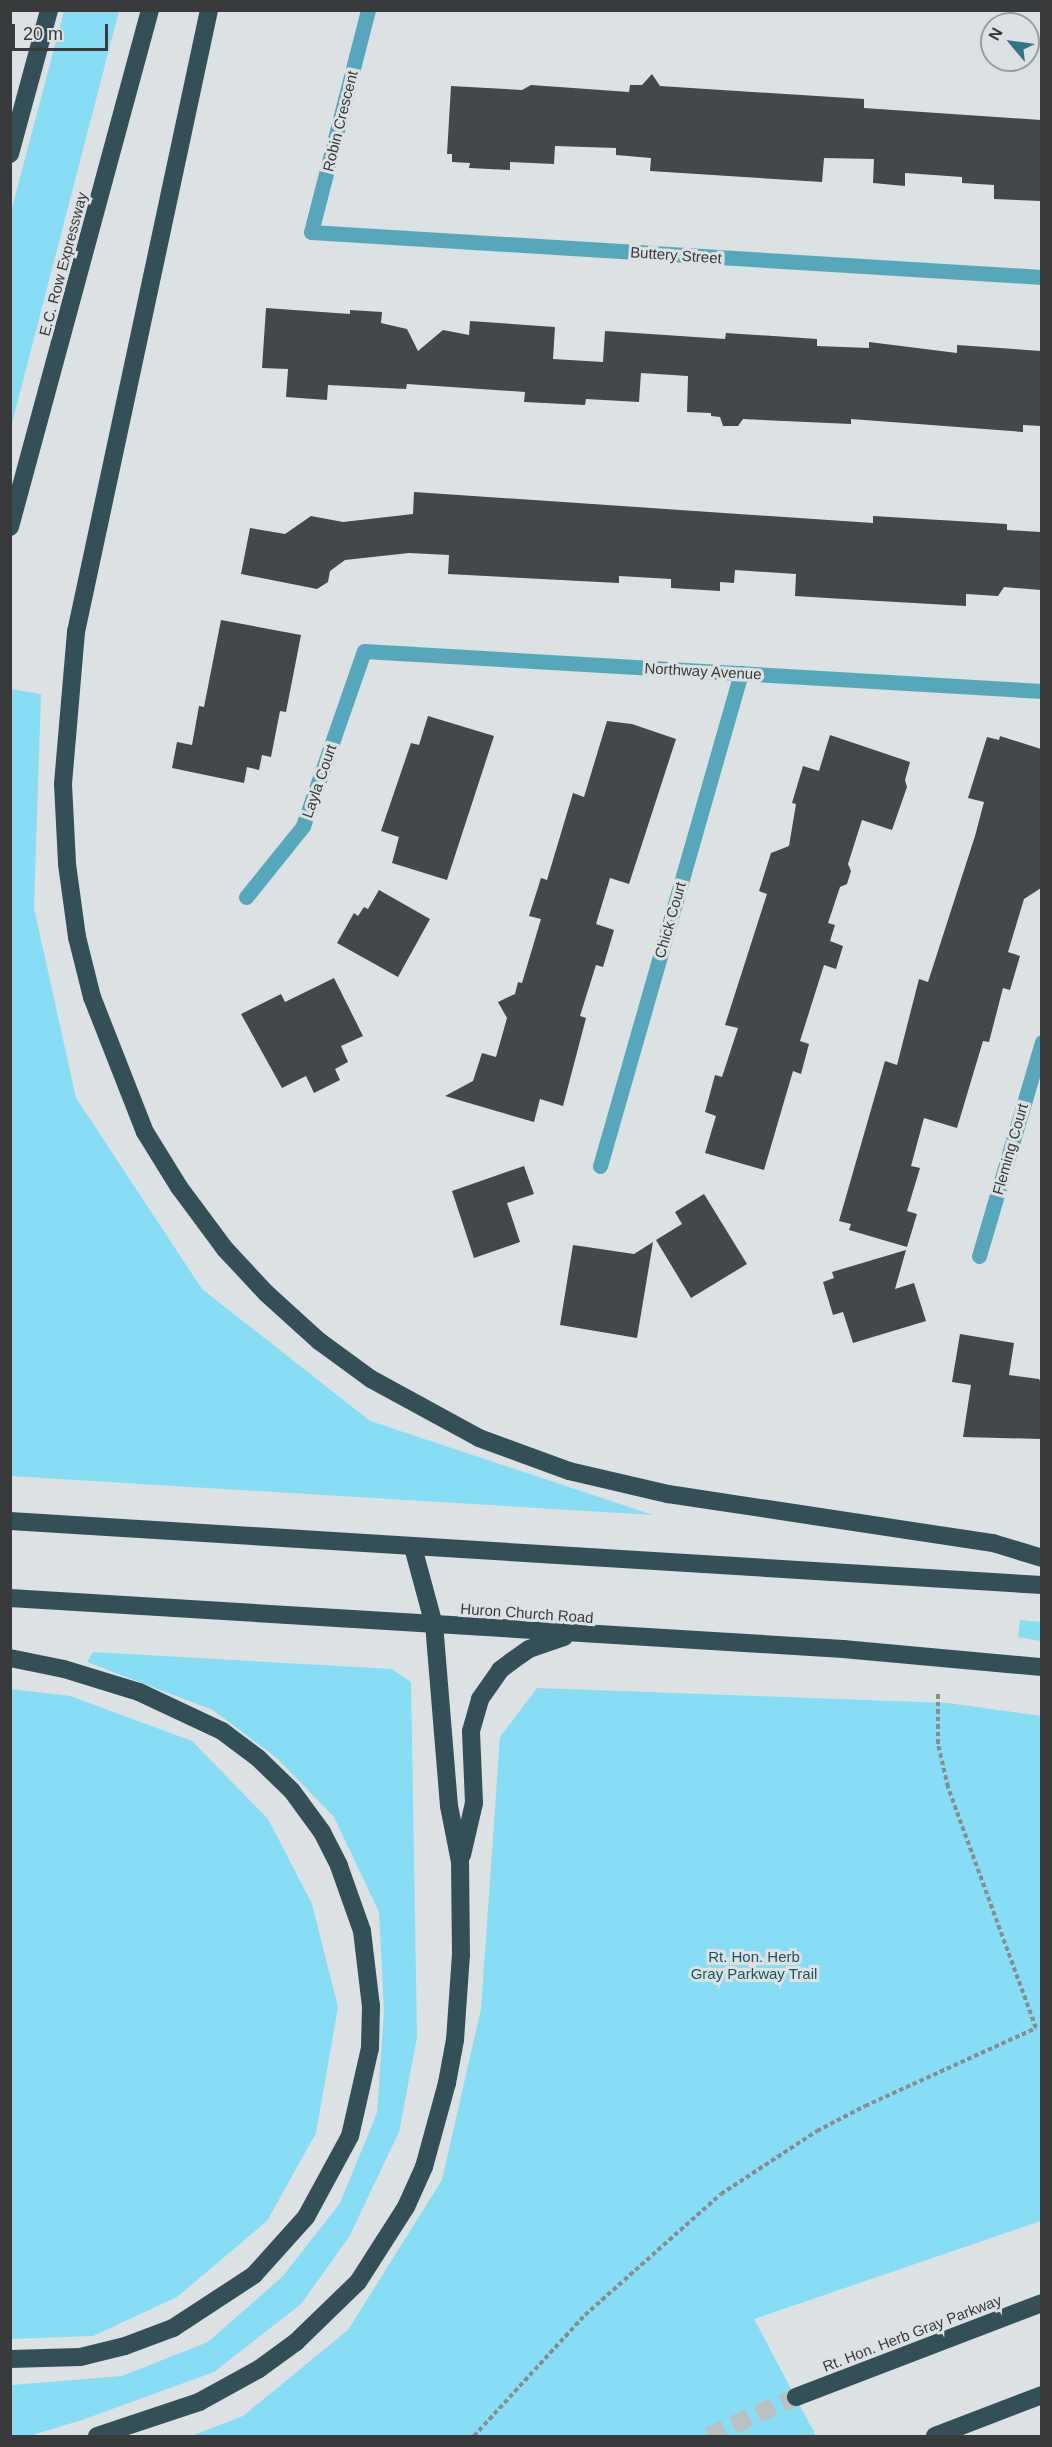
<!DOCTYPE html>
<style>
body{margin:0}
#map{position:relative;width:1052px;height:2447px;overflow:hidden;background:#dce1e3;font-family:Arial,sans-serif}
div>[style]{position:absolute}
.green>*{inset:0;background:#86ddf4}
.building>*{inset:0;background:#44484a}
.highway-tunnel>*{height:18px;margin-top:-9px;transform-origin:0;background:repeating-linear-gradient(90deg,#bbc0c1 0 18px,transparent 0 27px)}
.path>*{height:4px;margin-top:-2px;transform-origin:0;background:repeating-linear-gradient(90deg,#888c8d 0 4.5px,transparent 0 7.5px)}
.street>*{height:15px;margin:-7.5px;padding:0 7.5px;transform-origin:7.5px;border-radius:7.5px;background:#56a7bc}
.highway>*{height:18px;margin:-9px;padding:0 9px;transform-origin:9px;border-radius:9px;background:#335059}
span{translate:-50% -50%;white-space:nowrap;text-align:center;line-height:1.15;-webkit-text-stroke:6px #dce1e3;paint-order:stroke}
.street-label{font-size:15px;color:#383a3b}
.park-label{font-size:15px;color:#1b5563}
.frame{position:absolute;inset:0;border:12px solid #383a3b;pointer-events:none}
.north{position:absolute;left:980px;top:12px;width:60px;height:60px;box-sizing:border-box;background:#dce1e3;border:2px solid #9a9ea0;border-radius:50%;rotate:299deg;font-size:16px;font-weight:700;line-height:24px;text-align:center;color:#383a3b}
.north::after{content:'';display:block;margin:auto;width:21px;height:27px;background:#317485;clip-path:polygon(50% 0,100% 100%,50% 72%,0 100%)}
.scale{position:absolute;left:12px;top:24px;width:96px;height:27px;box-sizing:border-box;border:3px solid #383a3b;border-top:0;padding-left:8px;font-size:18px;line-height:21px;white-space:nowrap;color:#383a3b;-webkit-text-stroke:4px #dce1e3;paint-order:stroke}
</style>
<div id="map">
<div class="green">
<i style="clip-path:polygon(64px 11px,119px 11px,11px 427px,11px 212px)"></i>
<i style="clip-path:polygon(11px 689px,41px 694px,34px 908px,76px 1098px,202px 1289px,370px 1421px,653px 1515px,11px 1476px)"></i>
<i style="clip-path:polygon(1020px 1620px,1041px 1622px,1041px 1641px,1018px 1637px)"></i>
<i style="clip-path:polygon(93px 1652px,392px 1669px,411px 1682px,417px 2037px,399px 2132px,349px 2237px,301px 2304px,214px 2372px,82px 2420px,29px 2436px,11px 2436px,11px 2385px,122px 2376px,208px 2342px,283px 2276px,340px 2203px,377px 2113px,384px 2011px,379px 1912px,334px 1817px,278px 1759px,213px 1710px,87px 1662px)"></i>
<i style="clip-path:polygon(537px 1688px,948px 1703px,1041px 1716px,1041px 2221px,754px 2319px,816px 2436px,191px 2436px,243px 2416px,348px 2330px,442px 2180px,481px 2009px,500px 1737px)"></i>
<i style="clip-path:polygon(11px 1689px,70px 1696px,192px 1741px,268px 1819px,312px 1904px,338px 2007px,316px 2133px,267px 2221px,177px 2297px,93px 2336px,11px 2339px)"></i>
</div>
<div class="building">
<i style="clip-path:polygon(652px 74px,660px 86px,864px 99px,864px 108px,1041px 120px,1041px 201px,994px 199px,994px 185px,962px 183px,962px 177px,905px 173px,905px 186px,873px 183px,874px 159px,824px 158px,822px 182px,650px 171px,651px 158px,616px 155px,616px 148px,555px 146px,554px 164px,510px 162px,510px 170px,469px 168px,470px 163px,452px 162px,452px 154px,447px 154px,451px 86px,522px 90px,531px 85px,629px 92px,630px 85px,642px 85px)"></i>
<i style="clip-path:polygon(266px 308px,350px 314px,350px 310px,382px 312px,381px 323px,407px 329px,418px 351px,443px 330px,469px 335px,470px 321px,555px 327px,553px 359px,603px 362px,605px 331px,725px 339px,726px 333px,817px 339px,817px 346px,869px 348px,869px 342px,957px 353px,957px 345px,1041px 351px,1041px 426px,1023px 425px,1023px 432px,851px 419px,851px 424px,743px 419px,738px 426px,723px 426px,720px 417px,711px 416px,711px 413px,687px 412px,688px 376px,641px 373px,639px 402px,586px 399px,585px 405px,524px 402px,525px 392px,407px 384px,406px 389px,328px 385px,327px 400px,286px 397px,288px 369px,262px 368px)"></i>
<i style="clip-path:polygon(414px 492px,873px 523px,873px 516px,1007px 524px,1007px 530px,1041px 532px,1041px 590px,1004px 587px,998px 596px,966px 594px,966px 606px,827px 598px,795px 596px,796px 574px,735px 570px,734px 583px,720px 582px,720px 591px,671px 588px,671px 579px,619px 576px,619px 583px,448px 574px,449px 555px,409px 553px,345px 560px,330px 571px,328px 582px,317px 589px,241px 574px,250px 528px,285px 534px,311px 516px,343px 522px,413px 514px)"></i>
<i style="clip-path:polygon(221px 620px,301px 635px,286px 712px,280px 711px,271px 757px,262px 755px,259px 770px,247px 767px,244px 783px,172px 768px,177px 742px,192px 745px,199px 706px,204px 707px)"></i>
<i style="clip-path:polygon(428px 716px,494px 736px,447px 880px,392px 863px,399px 837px,381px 831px,411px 743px,419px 745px)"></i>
<i style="clip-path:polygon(607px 721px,632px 724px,676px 739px,629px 884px,610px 878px,596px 924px,614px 930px,603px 967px,596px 965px,580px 1016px,586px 1018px,563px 1106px,540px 1099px,534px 1122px,445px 1096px,473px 1081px,482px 1053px,496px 1057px,507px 1018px,498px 1002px,515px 994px,518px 982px,522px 983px,541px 919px,529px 916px,541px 878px,547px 880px,573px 793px,584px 797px)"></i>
<i style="clip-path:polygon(830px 735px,910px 762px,905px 780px,907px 787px,892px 830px,862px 820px,848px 864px,851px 871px,847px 884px,840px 887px,828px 923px,835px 925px,830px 941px,843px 946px,836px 969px,824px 965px,800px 1041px,809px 1044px,801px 1074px,793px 1071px,764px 1170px,705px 1153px,716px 1116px,705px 1112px,715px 1075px,722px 1077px,738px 1028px,725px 1025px,767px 894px,759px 891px,771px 853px,789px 846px,796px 804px,792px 803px,803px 766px,819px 771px)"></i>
<i style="clip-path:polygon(1000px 736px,1041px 749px,1041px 888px,1024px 899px,1008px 952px,1020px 956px,1010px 990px,1003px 988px,989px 1042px,983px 1041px,957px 1128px,924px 1118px,911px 1166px,920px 1168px,907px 1211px,917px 1214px,907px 1247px,849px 1230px,851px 1224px,839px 1221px,885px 1061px,897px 1065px,919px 979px,928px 982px,975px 836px,984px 802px,968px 798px,987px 737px,999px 740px)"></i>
<i style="clip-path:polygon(379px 890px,430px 919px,398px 977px,337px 943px,354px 913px,358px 916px,364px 907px,368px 909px)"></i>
<i style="clip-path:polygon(334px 978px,363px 1036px,341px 1046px,348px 1062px,335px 1069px,340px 1080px,314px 1093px,306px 1076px,282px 1088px,241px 1014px,281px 994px,285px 1002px)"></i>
<i style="clip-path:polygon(524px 1166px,534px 1194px,507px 1203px,520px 1242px,474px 1258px,452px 1191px)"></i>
<i style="clip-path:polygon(704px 1194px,747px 1264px,691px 1298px,656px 1240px,682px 1224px,675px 1212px)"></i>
<i style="clip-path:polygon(653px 1242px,637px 1338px,560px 1325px,573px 1245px,634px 1254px)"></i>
<i style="clip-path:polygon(906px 1250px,895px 1289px,914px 1283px,926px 1321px,853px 1343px,843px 1312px,833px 1315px,823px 1282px,834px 1278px,832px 1272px)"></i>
<i style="clip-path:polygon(960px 1334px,1014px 1343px,1009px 1375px,1039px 1379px,1041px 1383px,1041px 1439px,963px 1437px,971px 1385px,952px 1382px)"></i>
</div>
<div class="highway-tunnel">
<i style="left:708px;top:2436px;width:96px;rotate:-23.9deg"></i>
</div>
<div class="path">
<i style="left:474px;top:2436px;width:164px;rotate:-47.5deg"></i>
<i style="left:585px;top:2315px;width:182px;rotate:-41.7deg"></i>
<i style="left:721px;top:2194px;width:115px;rotate:-33.3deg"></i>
<i style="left:817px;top:2131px;width:54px;rotate:-27.5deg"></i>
<i style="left:865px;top:2106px;width:188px;rotate:-24.5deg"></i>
<i style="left:1036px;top:2028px;width:257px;rotate:-110.1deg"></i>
<i style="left:948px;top:1787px;width:44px;rotate:-103.1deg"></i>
<i style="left:938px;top:1744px;width:52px;rotate:-90deg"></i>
</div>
<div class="street">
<i style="left:368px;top:10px;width:229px;rotate:104.4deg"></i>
<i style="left:311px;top:232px;width:732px;rotate:3.52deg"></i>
<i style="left:246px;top:897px;width:91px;rotate:-51.2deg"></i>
<i style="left:303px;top:826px;width:185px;rotate:-70.8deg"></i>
<i style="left:364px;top:651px;width:679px;rotate:3.38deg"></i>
<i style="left:600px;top:1166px;width:513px;rotate:-74.04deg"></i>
<i style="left:979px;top:1256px;width:223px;rotate:-73.6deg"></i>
</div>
<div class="highway">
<i style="left:209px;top:10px;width:636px;rotate:102.07deg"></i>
<i style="left:76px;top:632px;width:153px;rotate:94.9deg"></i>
<i style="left:63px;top:784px;width:80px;rotate:87.1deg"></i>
<i style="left:67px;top:864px;width:74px;rotate:82.2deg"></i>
<i style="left:77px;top:937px;width:62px;rotate:76deg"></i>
<i style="left:92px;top:997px;width:145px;rotate:68.6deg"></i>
<i style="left:145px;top:1132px;width:65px;rotate:58.3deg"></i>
<i style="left:179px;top:1187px;width:77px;rotate:53.4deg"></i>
<i style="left:225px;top:1249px;width:60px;rotate:47deg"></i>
<i style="left:266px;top:1293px;width:72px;rotate:42.2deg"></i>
<i style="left:319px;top:1341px;width:64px;rotate:36.2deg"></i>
<i style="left:371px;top:1379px;width:123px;rotate:28.6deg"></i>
<i style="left:479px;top:1438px;width:96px;rotate:20.1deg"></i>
<i style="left:569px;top:1471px;width:102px;rotate:13.1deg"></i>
<i style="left:668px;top:1494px;width:329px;rotate:8.6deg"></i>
<i style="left:993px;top:1543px;width:51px;rotate:17deg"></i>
<i style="left:10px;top:154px;width:149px;rotate:-74.8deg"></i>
<i style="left:10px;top:527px;width:536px;rotate:-74.85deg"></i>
<i style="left:10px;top:1521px;width:1034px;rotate:3.55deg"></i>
<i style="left:10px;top:1598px;width:835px;rotate:3.5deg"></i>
<i style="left:843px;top:1649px;width:200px;rotate:5.2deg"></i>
<i style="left:10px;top:1658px;width:55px;rotate:11.5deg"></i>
<i style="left:64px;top:1669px;width:78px;rotate:17deg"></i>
<i style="left:139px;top:1692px;width:92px;rotate:25.2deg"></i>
<i style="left:222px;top:1731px;width:45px;rotate:36.9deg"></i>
<i style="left:258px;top:1758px;width:47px;rotate:44.1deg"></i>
<i style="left:292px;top:1791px;width:51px;rotate:53.8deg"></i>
<i style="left:322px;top:1832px;width:38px;rotate:63deg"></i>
<i style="left:339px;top:1866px;width:69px;rotate:70.5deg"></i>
<i style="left:362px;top:1931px;width:76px;rotate:83.2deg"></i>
<i style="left:371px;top:2006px;width:42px;rotate:91.4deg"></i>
<i style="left:370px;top:2048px;width:90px;rotate:102.8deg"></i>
<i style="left:350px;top:2136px;width:92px;rotate:118.5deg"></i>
<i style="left:306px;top:2217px;width:78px;rotate:131.9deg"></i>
<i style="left:254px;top:2275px;width:97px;rotate:146.8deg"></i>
<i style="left:173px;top:2328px;width:51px;rotate:159.4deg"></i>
<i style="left:125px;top:2346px;width:46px;rotate:166.3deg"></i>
<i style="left:80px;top:2357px;width:70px;rotate:178.4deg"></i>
<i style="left:462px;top:1855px;width:53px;rotate:-77deg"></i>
<i style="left:474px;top:1803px;width:72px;rotate:-92.4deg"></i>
<i style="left:471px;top:1731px;width:33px;rotate:-74deg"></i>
<i style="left:480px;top:1699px;width:35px;rotate:-55deg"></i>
<i style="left:500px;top:1670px;width:15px;rotate:-37deg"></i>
<i style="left:512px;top:1661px;width:21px;rotate:-35deg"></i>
<i style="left:529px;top:1649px;width:37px;rotate:-19deg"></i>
<i style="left:796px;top:2397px;width:263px;rotate:-20.9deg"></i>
<i style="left:97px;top:2436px;width:108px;rotate:-18.4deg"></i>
<i style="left:199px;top:2402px;width:68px;rotate:-28.8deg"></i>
<i style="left:259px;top:2369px;width:46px;rotate:-36.1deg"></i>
<i style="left:296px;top:2342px;width:86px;rotate:-44.1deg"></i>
<i style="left:358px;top:2282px;width:89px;rotate:-57.4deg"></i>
<i style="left:406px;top:2207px;width:44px;rotate:-65.8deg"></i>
<i style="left:424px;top:2167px;width:87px;rotate:-74.7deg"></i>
<i style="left:447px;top:2083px;width:44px;rotate:-79.5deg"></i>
<i style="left:455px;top:2040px;width:85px;rotate:-86deg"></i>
<i style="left:461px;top:1955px;width:93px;rotate:-90.6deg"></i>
<i style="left:460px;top:1862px;width:57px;rotate:-101.1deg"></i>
<i style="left:449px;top:1806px;width:182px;rotate:-94.7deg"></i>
<i style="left:434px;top:1625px;width:81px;rotate:-105.1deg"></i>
<i style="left:935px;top:2436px;width:115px;rotate:-21deg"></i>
</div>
<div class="street-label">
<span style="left:340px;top:121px;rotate:-76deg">Robin Crescent</span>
<span style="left:676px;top:255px;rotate:4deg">Buttery Street</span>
<span style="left:63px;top:264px;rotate:-75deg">E.C. Row Expressway</span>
<span style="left:703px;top:671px;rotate:3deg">Northway Avenue</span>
<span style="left:319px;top:781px;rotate:-71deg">Layla Court</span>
<span style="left:670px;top:920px;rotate:-74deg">Chick Court</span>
<span style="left:1010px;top:1149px;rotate:-74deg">Fleming Court</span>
<span style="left:527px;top:1613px;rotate:4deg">Huron Church Road</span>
<span style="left:912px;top:2333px;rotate:-21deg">Rt. Hon. Herb Gray Parkway</span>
</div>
<div class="park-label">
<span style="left:754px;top:1965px">Rt. Hon. Herb<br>Gray Parkway Trail</span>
</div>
<div class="frame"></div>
<div class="north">N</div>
<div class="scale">20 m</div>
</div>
